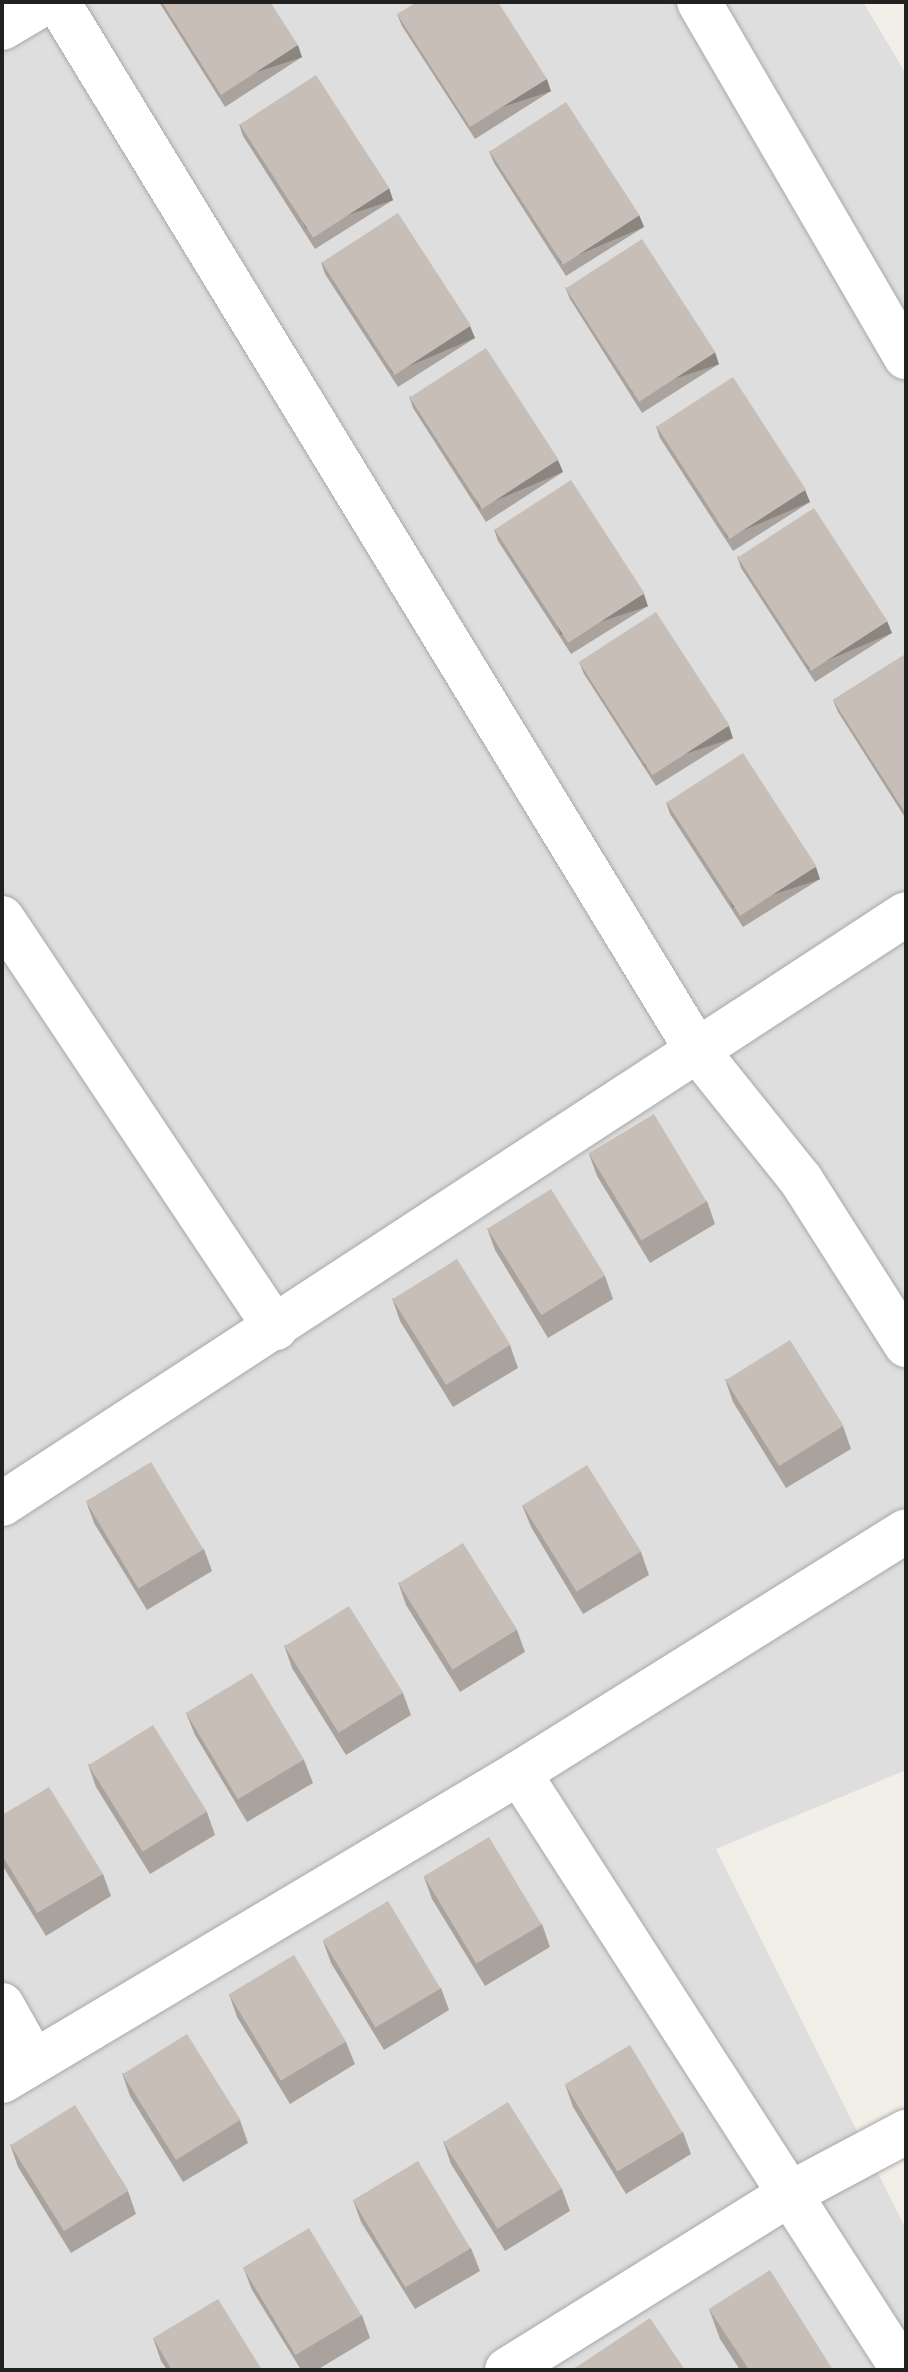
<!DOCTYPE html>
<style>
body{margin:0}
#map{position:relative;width:908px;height:2372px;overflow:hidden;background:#f1efe7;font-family:Karla,sans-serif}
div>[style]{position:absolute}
.residential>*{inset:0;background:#dfdede}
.roads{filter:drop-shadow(0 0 2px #a8a8a8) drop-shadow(0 0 2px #a8a8a8)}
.minor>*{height:44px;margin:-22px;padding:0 22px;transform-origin:22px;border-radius:22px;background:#fff}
.wall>*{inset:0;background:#aaa39d}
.shaded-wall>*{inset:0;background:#8b8580;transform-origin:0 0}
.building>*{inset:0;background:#c6beb7;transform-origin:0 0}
span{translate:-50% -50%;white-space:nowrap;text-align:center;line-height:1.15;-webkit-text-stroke:7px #fff;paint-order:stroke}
.frame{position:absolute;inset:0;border:4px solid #212121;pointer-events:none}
</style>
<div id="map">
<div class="residential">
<i style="clip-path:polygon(2px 2px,863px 2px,906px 74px,906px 1770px,716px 1849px,906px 2229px,906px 2370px,2px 2370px)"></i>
</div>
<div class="roads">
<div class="minor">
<i style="left:58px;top:2px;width:1226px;rotate:58.64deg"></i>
<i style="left:696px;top:1049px;width:168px;rotate:51.3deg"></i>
<i style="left:801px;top:1180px;width:196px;rotate:57.5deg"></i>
<i style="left:699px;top:2px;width:411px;rotate:59.8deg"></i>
<i style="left:2px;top:28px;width:51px;rotate:-30.6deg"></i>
<i style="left:2px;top:918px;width:493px;rotate:56.3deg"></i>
<i style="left:2px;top:1504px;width:1079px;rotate:-33.13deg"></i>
<i style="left:519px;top:1773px;width:710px;rotate:57.25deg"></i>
<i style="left:2px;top:2005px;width:63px;rotate:60.6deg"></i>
<i style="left:2px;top:2081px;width:602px;rotate:-30.78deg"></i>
<i style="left:519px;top:1773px;width:456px;rotate:-32deg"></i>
<i style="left:507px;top:2370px;width:337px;rotate:-31.9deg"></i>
<i style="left:793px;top:2192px;width:128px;rotate:-28deg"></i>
</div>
</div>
<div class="wall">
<i style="clip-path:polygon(159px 2px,270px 2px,302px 57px,225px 107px)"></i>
<i style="clip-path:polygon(397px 14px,551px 91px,475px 139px,402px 26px)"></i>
<i style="clip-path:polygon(239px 124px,389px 188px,393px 200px,315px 249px,243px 136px)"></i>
<i style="clip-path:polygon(489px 151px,639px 215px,644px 227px,566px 276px,494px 163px)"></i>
<i style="clip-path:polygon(321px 262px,475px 338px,398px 387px,325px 274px)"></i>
<i style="clip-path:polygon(565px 287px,719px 364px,642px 413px,570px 299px)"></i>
<i style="clip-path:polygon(409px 396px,563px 472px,486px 522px,413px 408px)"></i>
<i style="clip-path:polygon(656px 426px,810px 502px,733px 551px,660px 438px)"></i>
<i style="clip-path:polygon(494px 529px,648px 606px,571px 654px,498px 541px)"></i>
<i style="clip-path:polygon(737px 556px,892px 633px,815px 682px,741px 568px)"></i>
<i style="clip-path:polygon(906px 654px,906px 819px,838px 712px,833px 700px)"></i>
<i style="clip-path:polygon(579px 662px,733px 738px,656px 786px,584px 674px)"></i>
<i style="clip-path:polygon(666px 802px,820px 879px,743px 927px,670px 814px)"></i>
<i style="clip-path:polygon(589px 1154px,707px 1201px,715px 1224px,650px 1263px,597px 1176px)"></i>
<i style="clip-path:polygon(487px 1228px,605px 1276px,613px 1299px,548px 1338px,495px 1250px)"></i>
<i style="clip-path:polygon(392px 1298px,510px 1345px,518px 1368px,453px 1407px,400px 1321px)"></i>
<i style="clip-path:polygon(725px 1379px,843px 1426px,851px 1449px,786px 1488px,733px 1402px)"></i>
<i style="clip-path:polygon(86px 1501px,204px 1549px,212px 1571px,147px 1610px,94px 1523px)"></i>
<i style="clip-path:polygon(522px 1505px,641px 1552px,649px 1575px,583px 1614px,531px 1527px)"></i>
<i style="clip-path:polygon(398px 1582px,517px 1630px,525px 1652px,460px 1692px,406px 1605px)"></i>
<i style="clip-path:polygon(284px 1645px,403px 1693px,411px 1715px,346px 1755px,292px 1668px)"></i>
<i style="clip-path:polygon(186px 1713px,304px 1760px,313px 1783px,247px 1822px,195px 1735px)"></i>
<i style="clip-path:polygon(88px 1764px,207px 1812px,215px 1835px,150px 1874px,96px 1787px)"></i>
<i style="clip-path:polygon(2px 1815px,103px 1874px,111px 1896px,46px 1936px,2px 1865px)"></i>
<i style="clip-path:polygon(424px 1877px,542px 1924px,550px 1947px,485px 1986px,432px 1899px)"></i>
<i style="clip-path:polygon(323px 1941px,441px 1988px,449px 2010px,384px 2050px,331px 1963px)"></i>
<i style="clip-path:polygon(229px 1994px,346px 2042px,355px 2064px,290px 2104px,237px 2017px)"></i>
<i style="clip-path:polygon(122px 2073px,240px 2120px,248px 2143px,183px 2182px,130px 2096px)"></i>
<i style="clip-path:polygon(565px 2084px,683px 2132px,691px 2154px,626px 2194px,573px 2107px)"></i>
<i style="clip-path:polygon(443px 2141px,562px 2189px,570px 2211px,505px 2251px,451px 2164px)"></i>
<i style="clip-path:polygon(10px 2144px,128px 2191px,136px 2214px,71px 2253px,18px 2167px)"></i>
<i style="clip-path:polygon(353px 2200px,471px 2248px,480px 2271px,415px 2309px,361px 2222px)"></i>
<i style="clip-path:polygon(243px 2267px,362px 2315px,370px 2338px,317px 2370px,301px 2370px,252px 2290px)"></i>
<i style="clip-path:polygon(709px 2309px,833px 2370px,740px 2370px,720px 2339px)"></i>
<i style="clip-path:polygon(153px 2338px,262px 2370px,167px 2370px,161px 2361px)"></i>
</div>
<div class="shaded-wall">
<i style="left:298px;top:45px;width:13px;height:92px;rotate:72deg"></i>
<i style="left:547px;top:79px;width:13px;height:91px;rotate:72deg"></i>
<i style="left:389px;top:188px;width:13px;height:92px;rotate:72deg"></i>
<i style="left:639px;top:215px;width:13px;height:91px;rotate:67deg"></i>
<i style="left:470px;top:326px;width:13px;height:90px;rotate:67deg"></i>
<i style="left:715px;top:352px;width:13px;height:91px;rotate:72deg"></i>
<i style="left:558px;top:460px;width:13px;height:91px;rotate:67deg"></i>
<i style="left:805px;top:490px;width:13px;height:90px;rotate:67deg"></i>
<i style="left:644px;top:594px;width:13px;height:92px;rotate:72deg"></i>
<i style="left:887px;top:621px;width:13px;height:91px;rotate:67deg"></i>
<i style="left:729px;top:726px;width:13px;height:92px;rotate:72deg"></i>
<i style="left:816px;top:867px;width:13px;height:92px;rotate:72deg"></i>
</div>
<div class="building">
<i style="clip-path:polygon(162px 2px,270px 2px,298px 45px,221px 95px)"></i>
<i style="clip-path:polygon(417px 2px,498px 2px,547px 79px,470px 127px,397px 14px)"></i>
<i style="left:316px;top:75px;width:135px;height:91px;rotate:57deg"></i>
<i style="left:566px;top:102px;width:135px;height:91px;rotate:57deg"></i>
<i style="left:398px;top:213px;width:134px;height:91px;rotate:57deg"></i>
<i style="left:642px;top:239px;width:135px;height:91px;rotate:57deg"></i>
<i style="left:486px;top:348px;width:133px;height:91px;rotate:57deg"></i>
<i style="left:733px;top:377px;width:134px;height:91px;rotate:57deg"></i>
<i style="left:571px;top:480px;width:135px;height:91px;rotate:57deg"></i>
<i style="left:814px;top:508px;width:135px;height:91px;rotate:57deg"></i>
<i style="left:656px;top:612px;width:135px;height:92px;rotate:57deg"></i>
<i style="clip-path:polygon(906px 654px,906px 814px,833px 700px)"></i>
<i style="left:743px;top:753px;width:135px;height:91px;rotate:57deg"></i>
<i style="left:654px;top:1114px;width:102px;height:76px;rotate:59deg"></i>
<i style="left:551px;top:1189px;width:102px;height:75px;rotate:58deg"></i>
<i style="left:457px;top:1259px;width:101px;height:76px;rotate:58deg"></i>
<i style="left:790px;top:1340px;width:101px;height:76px;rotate:58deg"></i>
<i style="left:151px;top:1462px;width:102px;height:76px;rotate:59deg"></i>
<i style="left:587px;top:1465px;width:102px;height:76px;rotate:58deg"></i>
<i style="left:463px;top:1543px;width:102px;height:76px;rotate:58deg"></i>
<i style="left:349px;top:1606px;width:102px;height:76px;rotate:58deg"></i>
<i style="left:252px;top:1673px;width:101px;height:77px;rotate:59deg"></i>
<i style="left:153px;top:1725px;width:102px;height:76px;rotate:58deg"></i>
<i style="clip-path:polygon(49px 1787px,103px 1874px,37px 1913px,2px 1855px,2px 1815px)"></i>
<i style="left:489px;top:1837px;width:102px;height:76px;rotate:59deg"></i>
<i style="left:388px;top:1901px;width:102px;height:76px;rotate:59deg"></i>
<i style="left:294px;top:1955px;width:101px;height:76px;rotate:59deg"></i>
<i style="left:187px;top:2034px;width:101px;height:76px;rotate:58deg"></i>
<i style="left:630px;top:2045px;width:102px;height:76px;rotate:59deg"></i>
<i style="left:508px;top:2102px;width:102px;height:76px;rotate:58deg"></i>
<i style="left:75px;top:2105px;width:101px;height:76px;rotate:58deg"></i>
<i style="left:418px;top:2161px;width:102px;height:76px;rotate:59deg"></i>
<i style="left:309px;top:2228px;width:102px;height:77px;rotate:59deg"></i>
<i style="clip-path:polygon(770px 2270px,833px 2370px,749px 2370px,709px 2309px)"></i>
<i style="clip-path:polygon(218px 2299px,262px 2370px,172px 2370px,153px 2338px)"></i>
<i style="clip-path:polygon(650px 2318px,685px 2370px,572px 2370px)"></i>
</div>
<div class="frame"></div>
</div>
